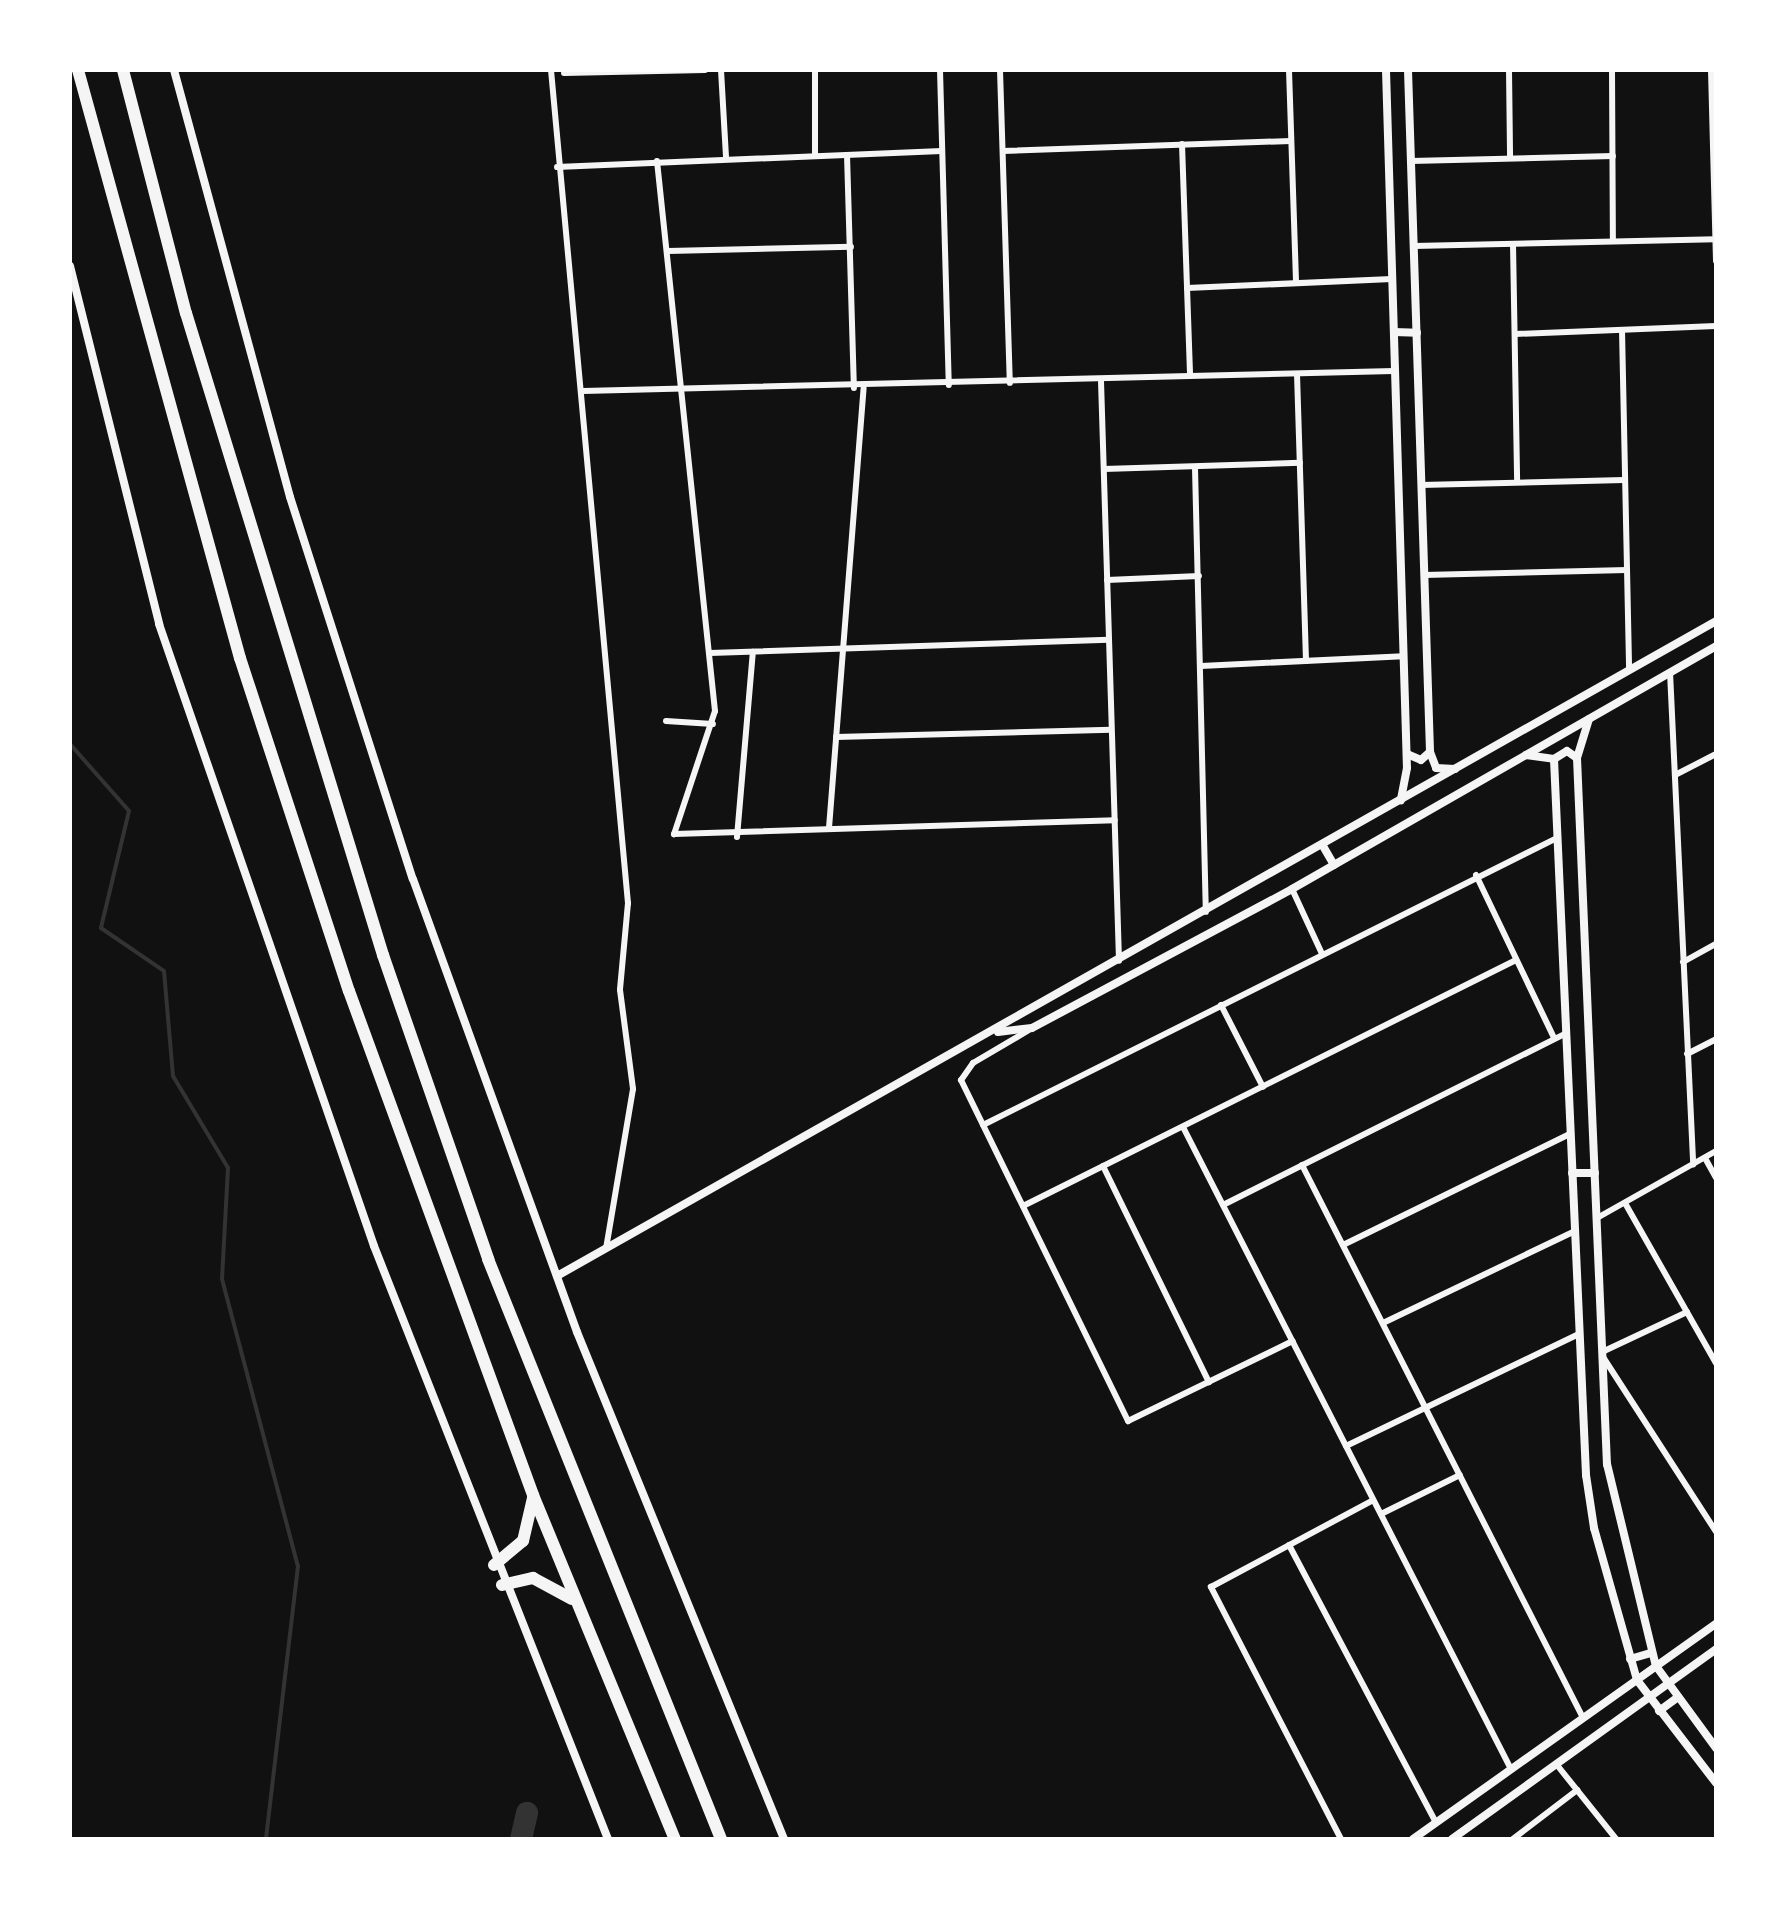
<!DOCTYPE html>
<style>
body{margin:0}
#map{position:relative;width:1786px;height:1909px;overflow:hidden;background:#111;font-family:Mulish,sans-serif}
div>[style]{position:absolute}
.stream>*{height:4px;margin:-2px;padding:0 2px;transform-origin:2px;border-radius:2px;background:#333}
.river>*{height:22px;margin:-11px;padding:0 11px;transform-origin:11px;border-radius:11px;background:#333}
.minor>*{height:6px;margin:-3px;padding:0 3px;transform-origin:3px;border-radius:3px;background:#f5f5f5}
.tertiary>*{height:8px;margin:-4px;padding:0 4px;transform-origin:4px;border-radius:4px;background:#f5f5f5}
.motorway>*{height:12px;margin:-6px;padding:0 6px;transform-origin:6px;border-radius:6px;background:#f5f5f5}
span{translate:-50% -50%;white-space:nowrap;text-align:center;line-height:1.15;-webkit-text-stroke:8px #fff;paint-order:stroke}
.frame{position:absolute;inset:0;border:72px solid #fff;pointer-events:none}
</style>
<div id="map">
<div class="stream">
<i style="left:70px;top:744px;width:89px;rotate:48.6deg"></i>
<i style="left:129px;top:811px;width:120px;rotate:103.5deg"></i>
<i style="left:101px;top:928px;width:76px;rotate:34.3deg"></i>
<i style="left:164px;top:971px;width:105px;rotate:85.1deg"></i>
<i style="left:173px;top:1076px;width:107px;rotate:59.1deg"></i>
<i style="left:228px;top:1168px;width:111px;rotate:93.1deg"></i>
<i style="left:222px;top:1279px;width:297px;rotate:75.2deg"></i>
<i style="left:298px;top:1566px;width:275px;rotate:96.7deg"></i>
</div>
<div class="river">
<i style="left:521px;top:1839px;width:27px;rotate:-77deg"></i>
</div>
<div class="minor">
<i style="left:551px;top:70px;width:837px;rotate:84.72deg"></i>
<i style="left:628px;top:903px;width:87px;rotate:95.3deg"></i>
<i style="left:620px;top:990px;width:100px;rotate:82.5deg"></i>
<i style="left:633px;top:1089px;width:162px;rotate:99.6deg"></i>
<i style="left:721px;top:70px;width:87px;rotate:86.7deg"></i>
<i style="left:815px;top:70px;width:85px;rotate:90deg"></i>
<i style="left:940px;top:70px;width:315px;rotate:88.4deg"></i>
<i style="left:1000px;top:70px;width:313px;rotate:88.2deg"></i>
<i style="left:1289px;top:70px;width:212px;rotate:88.1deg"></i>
<i style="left:1509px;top:70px;width:88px;rotate:89.3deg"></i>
<i style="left:1612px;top:70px;width:171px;rotate:89.7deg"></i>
<i style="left:1711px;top:70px;width:191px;rotate:88.5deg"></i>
<i style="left:564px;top:73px;width:141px;rotate:-1.2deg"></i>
<i style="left:1182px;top:144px;width:232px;rotate:88deg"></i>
<i style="left:1003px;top:151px;width:288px;rotate:-2deg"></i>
<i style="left:847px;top:155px;width:233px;rotate:88.3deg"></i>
<i style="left:657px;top:161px;width:553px;rotate:83.98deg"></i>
<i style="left:715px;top:711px;width:130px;rotate:108.4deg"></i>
<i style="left:674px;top:834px;width:441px;rotate:-1.8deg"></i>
<i style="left:1411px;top:161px;width:202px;rotate:-1.4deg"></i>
<i style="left:557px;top:167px;width:385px;rotate:-2.4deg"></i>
<i style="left:1513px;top:244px;width:237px;rotate:89deg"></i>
<i style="left:1414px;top:246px;width:301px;rotate:-1.3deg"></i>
<i style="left:668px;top:251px;width:183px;rotate:-1.3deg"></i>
<i style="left:1187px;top:288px;width:205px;rotate:-2.5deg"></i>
<i style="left:1622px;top:330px;width:340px;rotate:88.8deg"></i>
<i style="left:1515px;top:334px;width:201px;rotate:-2.3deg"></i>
<i style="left:1297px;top:374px;width:287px;rotate:88.2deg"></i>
<i style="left:1101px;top:381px;width:580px;rotate:88.22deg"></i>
<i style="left:583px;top:391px;width:811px;rotate:-1.41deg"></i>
<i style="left:1195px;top:468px;width:444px;rotate:88.6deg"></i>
<i style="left:1104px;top:469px;width:196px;rotate:-1.8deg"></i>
<i style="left:1421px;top:485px;width:203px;rotate:-1.4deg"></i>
<i style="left:1424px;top:575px;width:203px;rotate:-1.4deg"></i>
<i style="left:1107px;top:580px;width:92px;rotate:-2.5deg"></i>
<i style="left:710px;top:653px;width:399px;rotate:-1.9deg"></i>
<i style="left:1201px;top:666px;width:202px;rotate:-2.8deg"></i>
<i style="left:1670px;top:672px;width:493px;rotate:87.3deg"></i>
<i style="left:666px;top:721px;width:47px;rotate:3.7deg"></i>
<i style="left:836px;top:737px;width:275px;rotate:-1.5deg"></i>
<i style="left:1675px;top:775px;width:46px;rotate:-27.1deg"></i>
<i style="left:829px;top:828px;width:441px;rotate:-85.5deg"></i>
<i style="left:737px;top:837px;width:186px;rotate:-85.1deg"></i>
<i style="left:1476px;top:875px;width:181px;rotate:64.4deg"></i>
<i style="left:1292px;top:889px;width:72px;rotate:65.2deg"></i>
<i style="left:1683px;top:962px;width:38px;rotate:-29deg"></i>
<i style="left:1221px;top:1005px;width:92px;rotate:62.9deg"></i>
<i style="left:1029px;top:1030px;width:65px;rotate:149.5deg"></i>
<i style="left:973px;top:1063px;width:21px;rotate:125deg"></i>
<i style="left:961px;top:1080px;width:380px;rotate:63.9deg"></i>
<i style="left:1128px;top:1421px;width:183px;rotate:-25.9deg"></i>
<i style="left:1687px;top:1054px;width:33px;rotate:-27deg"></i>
<i style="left:983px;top:1125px;width:642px;rotate:-26.57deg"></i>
<i style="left:1183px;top:1127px;width:721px;rotate:62.94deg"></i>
<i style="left:1705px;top:1158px;width:23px;rotate:61deg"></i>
<i style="left:1302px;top:1165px;width:620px;rotate:63.06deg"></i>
<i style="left:1103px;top:1166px;width:241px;rotate:63.9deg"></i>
<i style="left:1625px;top:1203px;width:184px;rotate:60.4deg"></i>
<i style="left:1223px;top:1205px;width:384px;rotate:-26.6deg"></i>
<i style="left:1023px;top:1206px;width:551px;rotate:-26.52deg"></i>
<i style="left:1597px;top:1218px;width:137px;rotate:-29.4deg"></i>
<i style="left:1343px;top:1245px;width:253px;rotate:-26.1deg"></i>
<i style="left:1383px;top:1323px;width:213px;rotate:-25.6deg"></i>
<i style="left:1602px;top:1352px;width:94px;rotate:-25.2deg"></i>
<i style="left:1603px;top:1357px;width:208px;rotate:57.1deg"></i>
<i style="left:1346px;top:1446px;width:259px;rotate:-25.7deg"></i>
<i style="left:1381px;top:1514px;width:88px;rotate:-26.3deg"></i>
<i style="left:1289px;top:1545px;width:314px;rotate:62.1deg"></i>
<i style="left:1557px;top:1765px;width:95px;rotate:51.4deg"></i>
<i style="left:1341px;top:1839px;width:284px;rotate:-117.3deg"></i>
<i style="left:1211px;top:1587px;width:184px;rotate:-28.2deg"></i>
<i style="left:1513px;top:1839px;width:81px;rotate:-37.4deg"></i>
</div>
<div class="tertiary">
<i style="left:174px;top:70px;width:442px;rotate:74.8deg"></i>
<i style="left:290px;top:497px;width:401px;rotate:72.2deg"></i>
<i style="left:413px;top:879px;width:482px;rotate:70.1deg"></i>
<i style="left:577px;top:1332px;width:548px;rotate:67.79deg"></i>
<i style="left:1386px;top:70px;width:698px;rotate:88.28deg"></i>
<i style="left:1407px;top:768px;width:33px;rotate:101deg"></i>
<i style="left:1408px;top:70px;width:682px;rotate:88.15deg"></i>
<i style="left:1430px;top:752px;width:17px;rotate:69deg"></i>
<i style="left:1436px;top:768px;width:19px;rotate:3deg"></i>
<i style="left:70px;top:266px;width:369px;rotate:76deg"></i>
<i style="left:159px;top:624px;width:658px;rotate:70.93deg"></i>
<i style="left:374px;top:1246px;width:637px;rotate:68.47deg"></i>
<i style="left:1394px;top:332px;width:23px;rotate:2deg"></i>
<i style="left:1589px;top:719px;width:41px;rotate:107.1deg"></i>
<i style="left:1577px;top:758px;width:707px;rotate:87.57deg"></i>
<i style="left:1607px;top:1464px;width:208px;rotate:76.4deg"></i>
<i style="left:1656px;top:1666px;width:102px;rotate:53.8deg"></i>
<i style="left:1407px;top:754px;width:15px;rotate:23deg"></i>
<i style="left:1421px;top:760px;width:12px;rotate:-42deg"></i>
<i style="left:1526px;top:755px;width:28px;rotate:8deg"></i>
<i style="left:1554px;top:759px;width:717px;rotate:87.44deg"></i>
<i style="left:1586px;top:1475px;width:54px;rotate:81.4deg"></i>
<i style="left:1594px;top:1528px;width:158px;rotate:74.2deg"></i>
<i style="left:1637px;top:1680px;width:130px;rotate:52.5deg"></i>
<i style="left:1554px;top:759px;width:15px;rotate:-32deg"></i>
<i style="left:1567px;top:751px;width:12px;rotate:35deg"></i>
<i style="left:1323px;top:846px;width:22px;rotate:60deg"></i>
<i style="left:998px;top:1032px;width:34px;rotate:-7deg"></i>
<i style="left:1032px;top:1028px;width:295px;rotate:-28.1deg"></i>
<i style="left:1292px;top:889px;width:489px;rotate:-29.8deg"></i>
<i style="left:1572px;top:1173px;width:23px"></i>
<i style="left:557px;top:1276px;width:1331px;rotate:-29.47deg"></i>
<i style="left:1630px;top:1659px;width:22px;rotate:-16deg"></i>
<i style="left:1659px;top:1711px;width:22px;rotate:-36deg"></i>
<i style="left:1413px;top:1839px;width:372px;rotate:-35.4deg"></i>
<i style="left:1452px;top:1839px;width:325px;rotate:-35.7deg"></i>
</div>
<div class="motorway">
<i style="left:78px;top:70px;width:610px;rotate:74.6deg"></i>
<i style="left:240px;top:658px;width:350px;rotate:71.9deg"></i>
<i style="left:349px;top:991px;width:537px;rotate:69.94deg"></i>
<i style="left:533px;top:1495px;width:372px;rotate:67.6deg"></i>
<i style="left:123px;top:70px;width:251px;rotate:75.5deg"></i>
<i style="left:186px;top:313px;width:672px;rotate:72.94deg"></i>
<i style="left:383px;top:955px;width:322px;rotate:70.9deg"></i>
<i style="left:488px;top:1259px;width:625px;rotate:68.11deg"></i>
<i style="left:494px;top:1565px;width:38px;rotate:-40deg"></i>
<i style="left:523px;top:1541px;width:44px;rotate:-76.9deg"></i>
<i style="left:502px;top:1585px;width:32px;rotate:-13deg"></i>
<i style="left:533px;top:1578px;width:44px;rotate:28.3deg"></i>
</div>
<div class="frame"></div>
</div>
